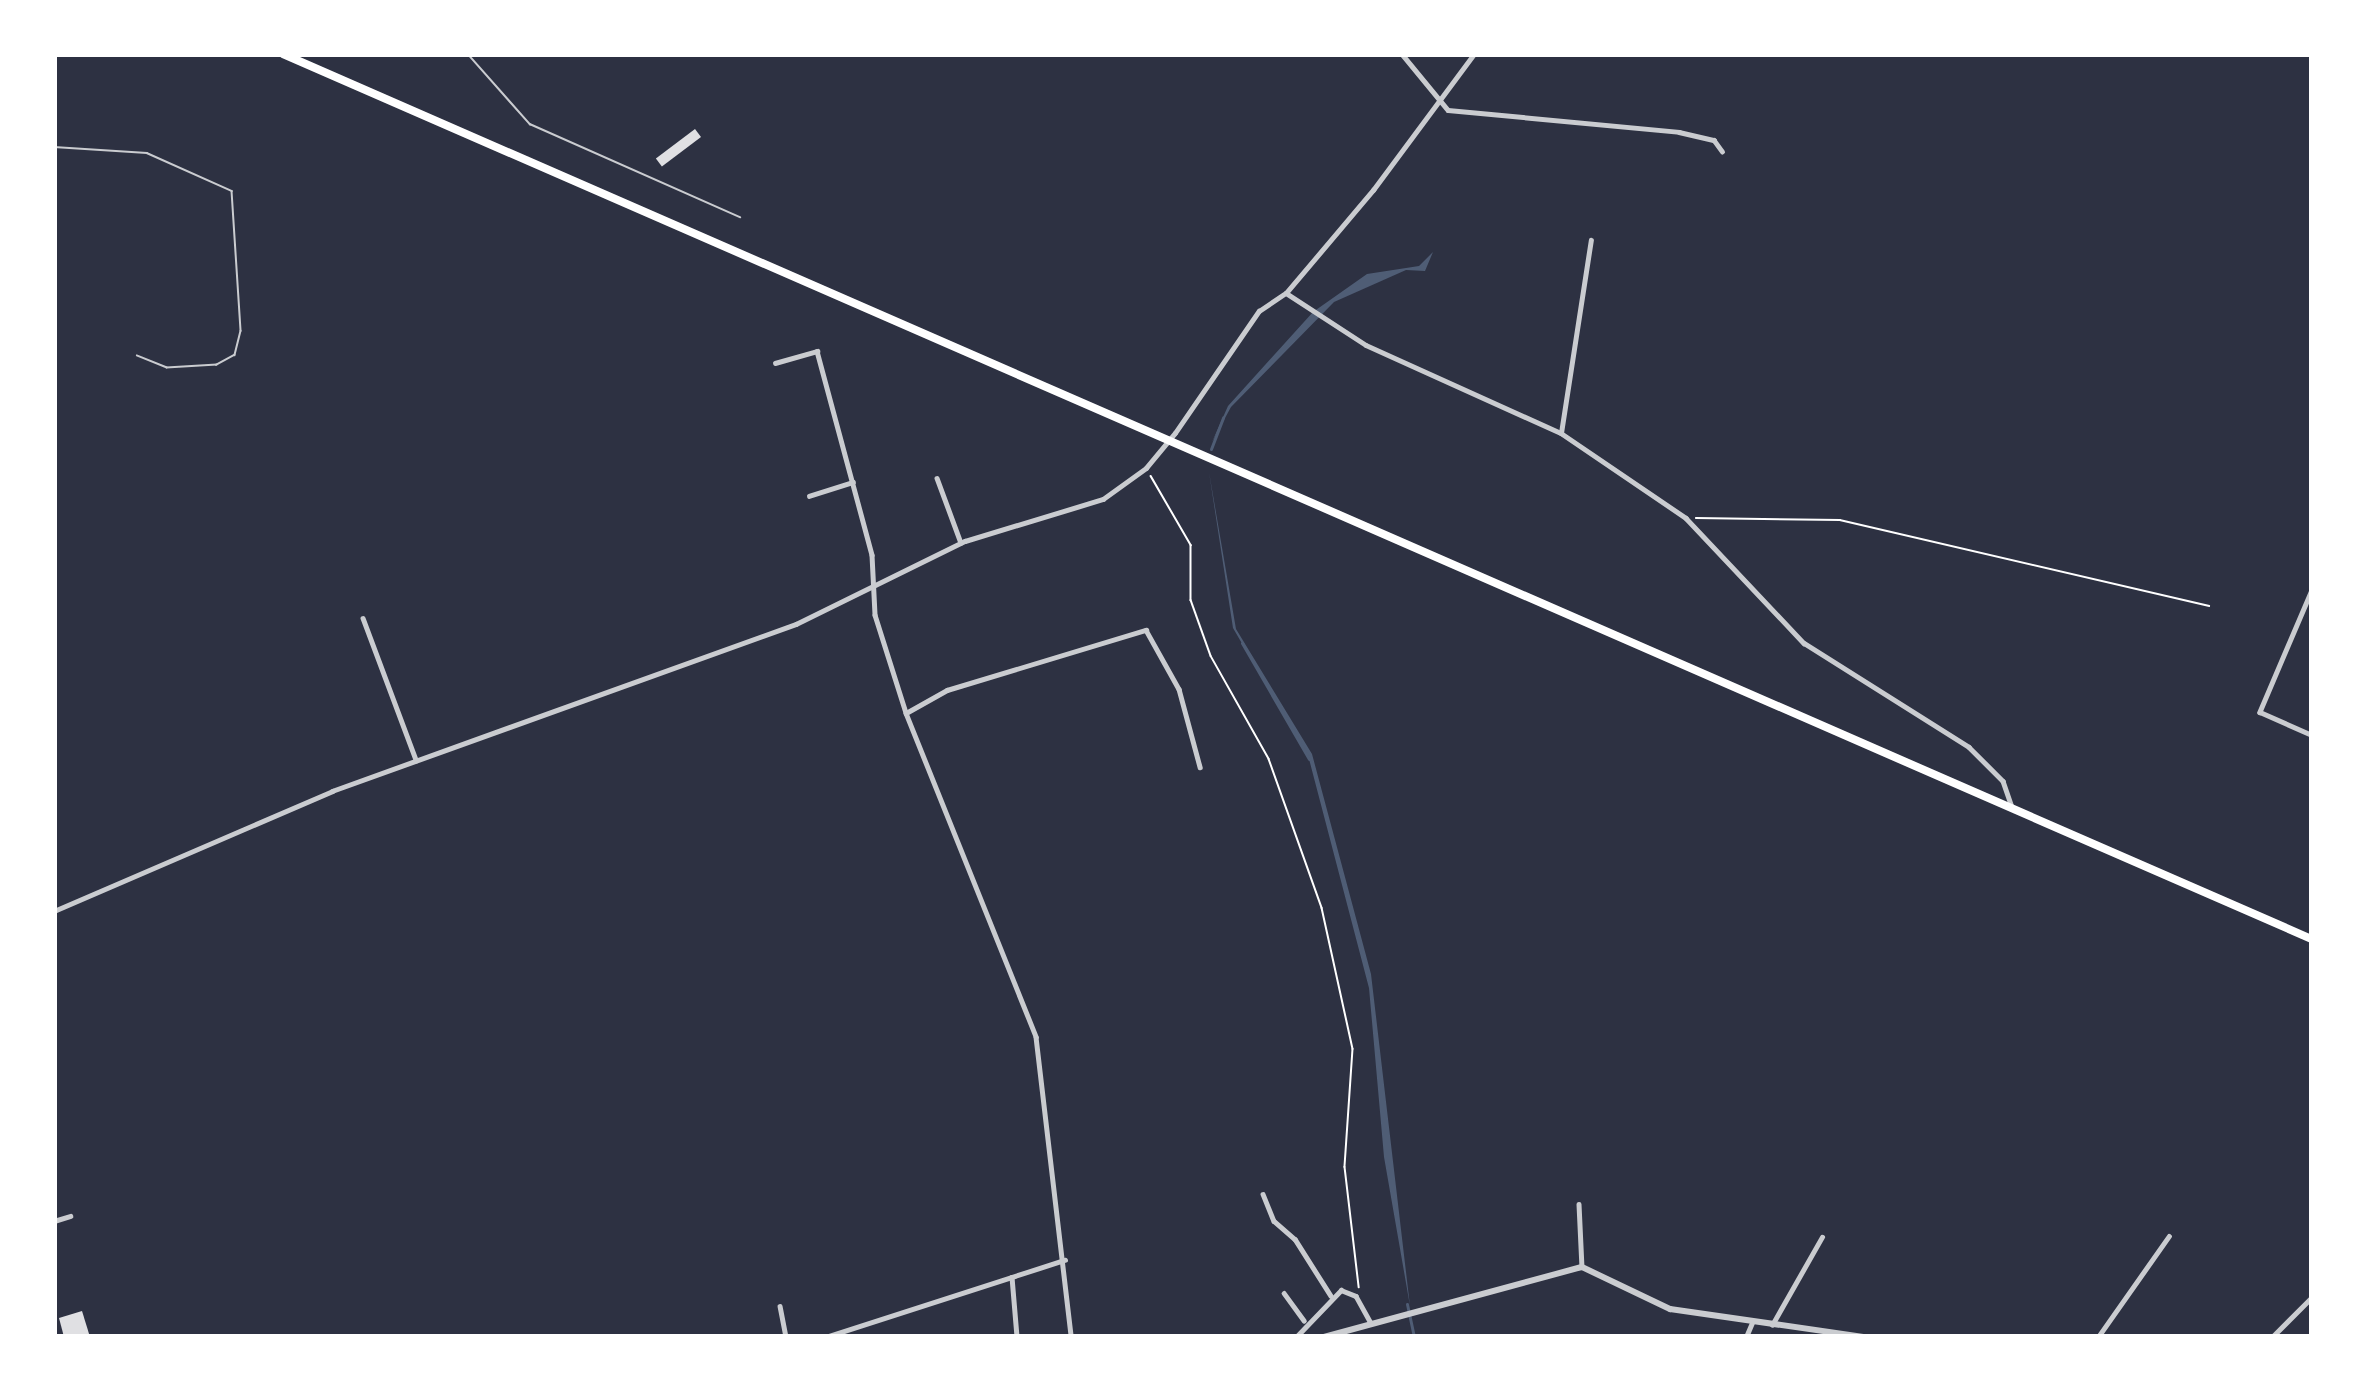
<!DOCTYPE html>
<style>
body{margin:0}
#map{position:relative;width:2366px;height:1391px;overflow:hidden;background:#2d3142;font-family:"Asap Condensed",sans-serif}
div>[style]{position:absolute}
.water>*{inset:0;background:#4f5d75}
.stream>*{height:3px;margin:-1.5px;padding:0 1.5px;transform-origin:1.5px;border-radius:1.5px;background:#4f5d75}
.building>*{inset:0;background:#e0e0e3;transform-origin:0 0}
.path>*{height:1.5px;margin:-0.75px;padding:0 0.75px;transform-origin:0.75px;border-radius:0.75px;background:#fff}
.service>*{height:1.5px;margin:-0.75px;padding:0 0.75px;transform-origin:0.75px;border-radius:0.75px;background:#caccd0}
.minor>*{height:4.5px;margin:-2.25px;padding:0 2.25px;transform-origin:2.25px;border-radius:2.25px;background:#caccd0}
.tertiary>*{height:6px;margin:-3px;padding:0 3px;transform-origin:3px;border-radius:3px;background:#caccd0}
.primary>*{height:8px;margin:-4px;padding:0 4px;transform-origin:4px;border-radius:4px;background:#fff}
span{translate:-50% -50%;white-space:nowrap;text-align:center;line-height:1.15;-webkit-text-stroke:9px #fff;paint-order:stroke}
.frame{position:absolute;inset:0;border:57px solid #fff;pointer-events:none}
</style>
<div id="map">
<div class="water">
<i style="clip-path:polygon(1433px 252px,1425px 271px,1406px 270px,1334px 302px,1231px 407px,1212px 442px,1228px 406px,1313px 312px,1367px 274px,1419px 266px)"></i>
<i style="clip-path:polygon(1209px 472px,1236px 629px,1312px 754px,1371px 974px,1410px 1306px,1384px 1157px,1369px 988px,1309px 759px,1233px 628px)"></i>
</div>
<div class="stream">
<i style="left:1211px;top:449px;width:34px;rotate:-69deg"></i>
<i style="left:1242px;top:643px;width:134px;rotate:60deg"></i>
<i style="left:1407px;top:1304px;width:34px;rotate:78deg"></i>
</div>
<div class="building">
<i style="left:695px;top:129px;width:10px;height:49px;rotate:53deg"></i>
<i style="clip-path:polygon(82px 1311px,90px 1337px,64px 1337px,59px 1318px)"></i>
</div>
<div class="path">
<i style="left:1151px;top:476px;width:80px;rotate:59.9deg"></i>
<i style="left:1191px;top:545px;width:55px;rotate:90deg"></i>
<i style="left:1191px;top:600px;width:59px;rotate:70.3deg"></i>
<i style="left:1211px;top:656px;width:118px;rotate:60.6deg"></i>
<i style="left:1269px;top:759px;width:158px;rotate:70.4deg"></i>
<i style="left:1322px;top:908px;width:144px;rotate:77.6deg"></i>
<i style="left:1353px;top:1049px;width:118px;rotate:93.9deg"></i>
<i style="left:1345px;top:1167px;width:121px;rotate:83.3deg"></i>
<i style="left:1696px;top:518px;width:144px;rotate:0.8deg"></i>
<i style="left:1840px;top:520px;width:379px;rotate:13.1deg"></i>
</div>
<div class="service">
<i style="left:468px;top:54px;width:94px;rotate:48.5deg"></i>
<i style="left:530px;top:124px;width:230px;rotate:23.9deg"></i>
<i style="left:54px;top:147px;width:93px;rotate:3.7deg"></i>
<i style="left:147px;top:153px;width:93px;rotate:24.1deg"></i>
<i style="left:232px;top:191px;width:140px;rotate:86.3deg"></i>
<i style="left:241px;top:331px;width:25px;rotate:104deg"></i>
<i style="left:235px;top:355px;width:21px;rotate:151deg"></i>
<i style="left:217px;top:365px;width:50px;rotate:176.6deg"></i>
<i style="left:167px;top:368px;width:32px;rotate:-158deg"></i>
</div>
<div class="minor">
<i style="left:1402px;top:54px;width:72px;rotate:50.6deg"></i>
<i style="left:1448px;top:110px;width:232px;rotate:5.4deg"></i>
<i style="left:1679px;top:132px;width:36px;rotate:13deg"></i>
<i style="left:1714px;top:140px;width:14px;rotate:54deg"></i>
<i style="left:1286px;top:293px;width:95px;rotate:33deg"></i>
<i style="left:1366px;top:345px;width:214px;rotate:24.3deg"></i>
<i style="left:1561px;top:433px;width:151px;rotate:34.2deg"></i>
<i style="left:1686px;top:518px;width:172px;rotate:46.7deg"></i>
<i style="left:1804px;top:643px;width:195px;rotate:32.2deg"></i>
<i style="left:1969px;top:747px;width:48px;rotate:45deg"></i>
<i style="left:2003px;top:781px;width:28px;rotate:71deg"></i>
<i style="left:775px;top:363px;width:44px;rotate:-15.9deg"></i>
<i style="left:817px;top:351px;width:211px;rotate:74.9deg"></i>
<i style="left:872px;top:555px;width:60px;rotate:87.1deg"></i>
<i style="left:875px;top:615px;width:103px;rotate:72.4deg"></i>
<i style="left:906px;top:713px;width:349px;rotate:68.1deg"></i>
<i style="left:1036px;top:1037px;width:302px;rotate:83.3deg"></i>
<i style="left:1561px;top:433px;width:195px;rotate:-81.2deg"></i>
<i style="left:937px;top:478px;width:69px;rotate:69.7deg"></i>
<i style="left:809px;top:496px;width:46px;rotate:-17.7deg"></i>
<i style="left:2312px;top:590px;width:133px;rotate:113.1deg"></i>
<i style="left:2260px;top:712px;width:57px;rotate:23.9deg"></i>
<i style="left:363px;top:618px;width:152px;rotate:69.5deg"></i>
<i style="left:906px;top:713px;width:47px;rotate:-29.3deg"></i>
<i style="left:947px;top:690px;width:208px;rotate:-16.8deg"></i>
<i style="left:1146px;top:630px;width:68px;rotate:60.8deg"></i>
<i style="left:1179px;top:689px;width:81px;rotate:74.9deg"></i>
<i style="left:54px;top:911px;width:303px;rotate:-23.3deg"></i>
<i style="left:332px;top:791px;width:493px;rotate:-19.8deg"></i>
<i style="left:796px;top:624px;width:188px;rotate:-26.2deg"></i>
<i style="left:965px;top:541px;width:144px;rotate:-16.9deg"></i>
<i style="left:1103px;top:499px;width:53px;rotate:-35.8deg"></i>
<i style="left:1146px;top:468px;width:45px;rotate:-50.4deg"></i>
<i style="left:1175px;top:433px;width:148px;rotate:-55.5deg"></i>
<i style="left:1259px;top:311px;width:32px;rotate:-34deg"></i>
<i style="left:1286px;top:293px;width:135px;rotate:-49.8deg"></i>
<i style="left:1373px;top:190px;width:169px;rotate:-53.4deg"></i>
<i style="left:1263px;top:1194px;width:29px;rotate:68deg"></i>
<i style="left:1274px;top:1221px;width:28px;rotate:41deg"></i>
<i style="left:1295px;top:1239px;width:67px;rotate:57.7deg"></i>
<i style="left:1579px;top:1204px;width:63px;rotate:87.3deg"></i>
<i style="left:54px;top:1221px;width:17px;rotate:-17deg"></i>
<i style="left:1012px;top:1277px;width:60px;rotate:85.2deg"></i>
<i style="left:1284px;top:1293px;width:34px;rotate:54deg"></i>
<i style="left:780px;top:1306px;width:32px;rotate:79deg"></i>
<i style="left:1772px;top:1325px;width:101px;rotate:-60.4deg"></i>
<i style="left:826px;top:1337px;width:251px;rotate:-17.9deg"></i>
<i style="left:1296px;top:1337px;width:65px;rotate:-46.2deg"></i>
<i style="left:1341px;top:1290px;width:16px;rotate:22deg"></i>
<i style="left:1356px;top:1296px;width:31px;rotate:61deg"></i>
<i style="left:1746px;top:1337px;width:15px;rotate:-67deg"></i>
<i style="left:2098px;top:1337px;width:123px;rotate:-54.9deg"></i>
<i style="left:2272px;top:1337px;width:57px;rotate:-45deg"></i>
</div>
<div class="tertiary">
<i style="left:1324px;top:1337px;width:267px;rotate:-15.2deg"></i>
<i style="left:1582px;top:1267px;width:98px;rotate:25.5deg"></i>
<i style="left:1670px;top:1309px;width:197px;rotate:8.2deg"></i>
</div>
<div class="primary">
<i style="left:283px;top:54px;width:2214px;rotate:23.57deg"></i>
</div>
<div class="frame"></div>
</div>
